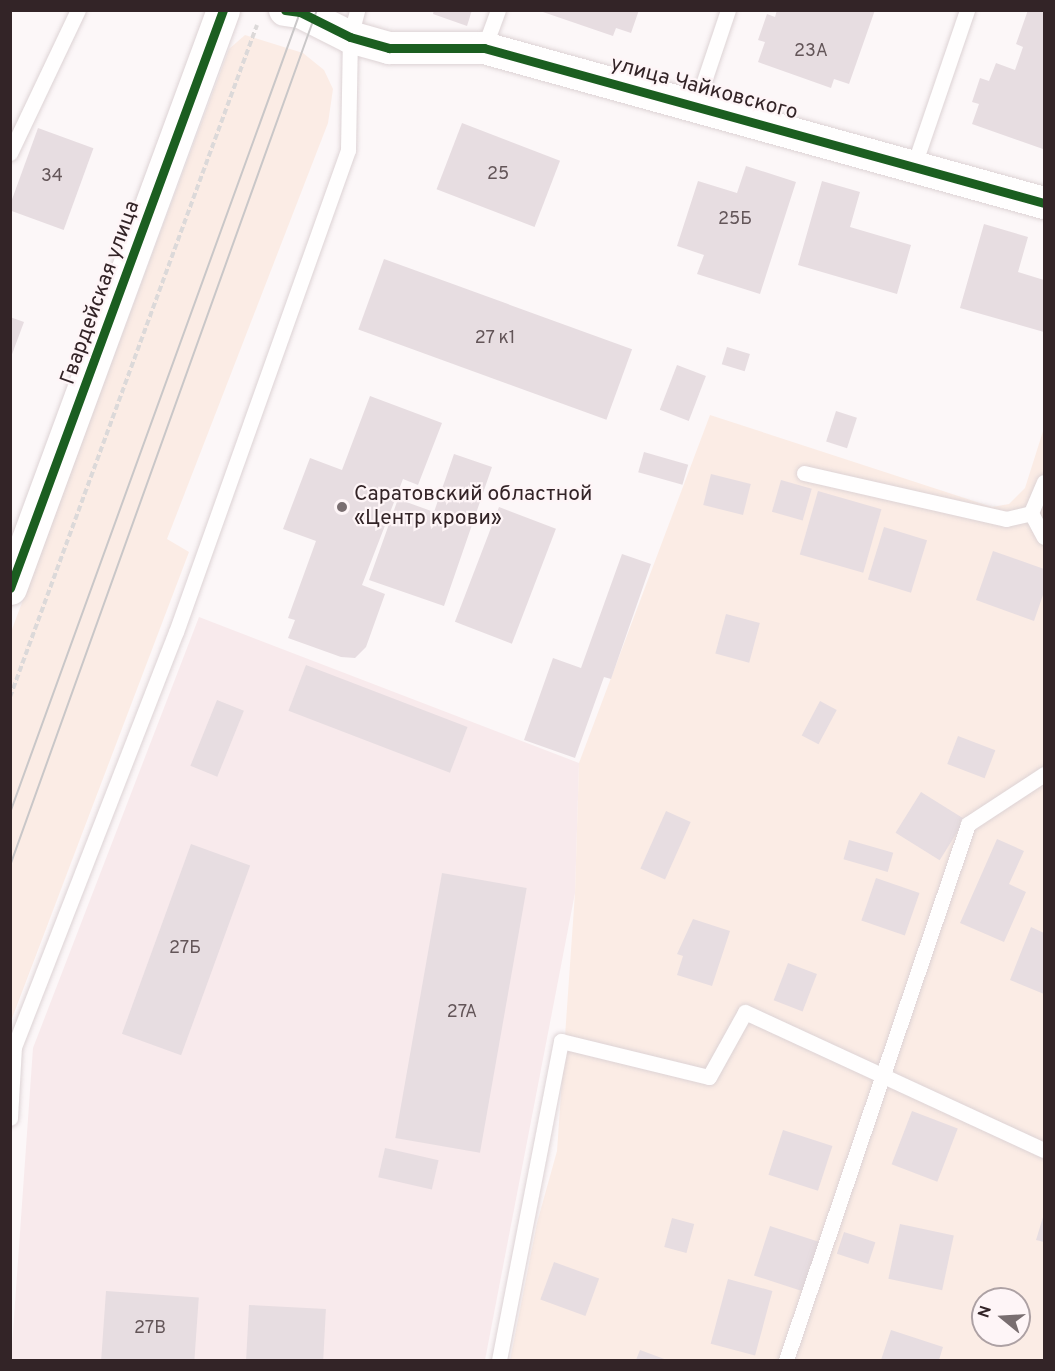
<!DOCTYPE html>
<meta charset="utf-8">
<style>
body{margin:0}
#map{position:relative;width:1055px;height:1371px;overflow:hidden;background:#fcf7f8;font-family:Overpass,sans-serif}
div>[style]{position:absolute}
.built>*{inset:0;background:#f8eaec}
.green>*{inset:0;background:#fbece5}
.building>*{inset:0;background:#e7dde1;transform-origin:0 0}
.path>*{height:4px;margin-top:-2px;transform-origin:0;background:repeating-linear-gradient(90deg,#dcd9d9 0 6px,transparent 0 9px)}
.roads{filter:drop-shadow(0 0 2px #ddd3d5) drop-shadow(0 0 2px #ddd3d5)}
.service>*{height:15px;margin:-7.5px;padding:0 7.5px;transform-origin:7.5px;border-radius:7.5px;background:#fffefe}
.minor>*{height:32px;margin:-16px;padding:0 16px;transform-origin:16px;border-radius:16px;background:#fffefe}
.tertiary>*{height:33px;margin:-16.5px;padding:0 16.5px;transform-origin:16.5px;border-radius:16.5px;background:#fffefe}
.tram>*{height:1.5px;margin:-0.75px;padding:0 0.75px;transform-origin:0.75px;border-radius:0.75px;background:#c9c7c8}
.cycleway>*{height:9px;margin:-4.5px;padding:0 4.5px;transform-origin:4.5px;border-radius:4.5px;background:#1b5e20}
.dots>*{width:16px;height:16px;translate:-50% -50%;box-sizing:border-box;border:3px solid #fef5f7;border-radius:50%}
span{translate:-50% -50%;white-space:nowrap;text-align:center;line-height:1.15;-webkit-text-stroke:4.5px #fef5f7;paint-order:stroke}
.number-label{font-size:18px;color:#635558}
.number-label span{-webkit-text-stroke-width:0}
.street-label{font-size:21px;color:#332427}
.poi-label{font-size:21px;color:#332427}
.left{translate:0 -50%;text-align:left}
.frame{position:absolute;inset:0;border:12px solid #332427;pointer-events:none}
.north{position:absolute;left:971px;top:1287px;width:60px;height:60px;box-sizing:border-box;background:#fef5f7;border:2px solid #ada1a4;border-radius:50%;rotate:288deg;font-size:16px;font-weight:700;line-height:24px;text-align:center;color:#332427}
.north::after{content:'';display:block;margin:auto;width:21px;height:27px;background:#796e70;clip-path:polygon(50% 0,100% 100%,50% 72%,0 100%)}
</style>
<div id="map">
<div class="built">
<i style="clip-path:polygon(199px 617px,579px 763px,575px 893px,485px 1360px,11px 1360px,33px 1048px)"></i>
</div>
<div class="green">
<i style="clip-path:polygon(245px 35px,303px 53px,324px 70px,333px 89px,328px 123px,167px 539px,189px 552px,11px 1021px,11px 632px,229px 49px)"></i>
<i style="clip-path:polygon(evenodd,710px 415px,992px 507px,1009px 504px,1025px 488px,1044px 428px,1044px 1360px,510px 1360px,537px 1223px,557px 1151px,575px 893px,579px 763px,710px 415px,983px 1299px,1019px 1299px,1019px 1335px,983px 1335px,983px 1299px)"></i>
</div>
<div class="building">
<i style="clip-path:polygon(434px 10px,472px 10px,467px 26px,433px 14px)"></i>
<i style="clip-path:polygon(639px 10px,631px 33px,616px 28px,613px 36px,540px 11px)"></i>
<i style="clip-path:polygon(777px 10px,875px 10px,849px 84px,834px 79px,831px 88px,758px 62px,765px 42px,758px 40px,767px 14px,775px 17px)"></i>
<i style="clip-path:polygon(1028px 10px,1044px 10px,1043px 149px,972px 124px,979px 104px,972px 102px,980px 78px,989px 81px,996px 63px,1015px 70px,1023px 47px,1016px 44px)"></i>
<i style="left:462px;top:123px;width:105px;height:71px;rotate:21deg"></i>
<i style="left:38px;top:128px;width:59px;height:87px;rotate:20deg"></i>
<i style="clip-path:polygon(746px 166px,796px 182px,760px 294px,697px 274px,704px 255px,677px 246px,698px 181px,737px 193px)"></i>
<i style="clip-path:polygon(822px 181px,860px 192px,850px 227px,911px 245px,897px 294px,798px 265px)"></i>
<i style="clip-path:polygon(984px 224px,1028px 237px,1018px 272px,1044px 280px,1044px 332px,960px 308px)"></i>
<i style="left:384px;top:259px;width:264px;height:75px;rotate:20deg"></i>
<i style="clip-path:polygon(10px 317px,24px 322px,11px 357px,10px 357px)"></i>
<i style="left:727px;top:347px;width:24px;height:18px;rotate:17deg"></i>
<i style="left:677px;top:365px;width:31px;height:48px;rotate:21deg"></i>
<i style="clip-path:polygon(370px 396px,442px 423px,418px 485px,403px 479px,362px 585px,385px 594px,366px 647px,355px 658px,341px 657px,288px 638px,295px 620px,288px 618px,316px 541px,283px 529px,310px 458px,342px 470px)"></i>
<i style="left:836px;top:411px;width:22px;height:32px;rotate:18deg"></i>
<i style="left:644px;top:452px;width:46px;height:21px;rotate:16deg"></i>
<i style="clip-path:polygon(454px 454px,492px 467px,444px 606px,369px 580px,398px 499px,434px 512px)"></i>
<i style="left:711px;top:474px;width:41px;height:32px;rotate:14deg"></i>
<i style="left:781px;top:480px;width:32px;height:33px;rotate:16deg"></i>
<i style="left:818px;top:491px;width:66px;height:66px;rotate:16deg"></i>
<i style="left:499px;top:507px;width:61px;height:123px;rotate:21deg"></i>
<i style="left:884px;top:527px;width:45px;height:55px;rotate:17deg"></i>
<i style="clip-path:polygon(993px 551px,1044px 569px,1044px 592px,1034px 621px,976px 600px)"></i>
<i style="clip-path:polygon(622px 554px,651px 564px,611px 679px,604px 677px,575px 758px,524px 740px,553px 658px,581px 668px)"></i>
<i style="left:726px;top:614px;width:35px;height:41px;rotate:15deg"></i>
<i style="left:306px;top:665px;width:173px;height:49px;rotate:21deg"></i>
<i style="left:217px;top:700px;width:29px;height:71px;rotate:22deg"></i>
<i style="left:820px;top:701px;width:19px;height:39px;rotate:28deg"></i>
<i style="left:958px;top:736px;width:40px;height:30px;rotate:21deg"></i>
<i style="left:921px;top:792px;width:52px;height:48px;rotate:32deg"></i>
<i style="left:666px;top:811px;width:27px;height:63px;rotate:24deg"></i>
<i style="clip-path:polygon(997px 839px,1024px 851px,1009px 884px,1026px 892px,1004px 942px,960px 923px)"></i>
<i style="left:849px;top:840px;width:46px;height:20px;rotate:16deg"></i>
<i style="left:191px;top:844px;width:63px;height:202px;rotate:20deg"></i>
<i style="left:442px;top:873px;width:86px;height:269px;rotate:10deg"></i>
<i style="left:876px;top:878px;width:46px;height:45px;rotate:19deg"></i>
<i style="clip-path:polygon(693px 919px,730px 931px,712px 986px,677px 975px,683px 956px,677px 954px)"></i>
<i style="clip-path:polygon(1031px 927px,1044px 933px,1044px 994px,1010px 980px)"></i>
<i style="left:788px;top:963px;width:31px;height:40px;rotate:21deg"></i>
<i style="left:912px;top:1111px;width:49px;height:57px;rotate:21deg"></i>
<i style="left:783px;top:1130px;width:52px;height:47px;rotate:18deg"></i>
<i style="left:385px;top:1148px;width:55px;height:30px;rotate:13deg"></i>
<i style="clip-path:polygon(1044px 1214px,1044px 1242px,1036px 1240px)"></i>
<i style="left:672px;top:1218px;width:23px;height:30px;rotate:15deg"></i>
<i style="left:900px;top:1224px;width:55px;height:56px;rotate:12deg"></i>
<i style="left:770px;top:1226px;width:52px;height:52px;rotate:18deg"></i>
<i style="left:844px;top:1232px;width:33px;height:23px;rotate:18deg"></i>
<i style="left:554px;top:1262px;width:48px;height:40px;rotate:20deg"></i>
<i style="left:728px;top:1279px;width:46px;height:67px;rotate:15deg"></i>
<i style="left:106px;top:1291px;width:93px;height:69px;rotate:4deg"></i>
<i style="left:249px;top:1305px;width:77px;height:55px;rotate:3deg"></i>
<i style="clip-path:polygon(891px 1330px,943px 1347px,939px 1360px,881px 1360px)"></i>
<i style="clip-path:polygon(640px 1350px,667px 1360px,636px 1360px)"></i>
</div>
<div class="path">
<i style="left:10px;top:697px;width:716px;rotate:-69.82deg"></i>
</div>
<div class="roads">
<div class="service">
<i style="left:484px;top:48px;width:40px;rotate:-69.8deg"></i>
<i style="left:696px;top:105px;width:100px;rotate:-71.4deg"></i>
<i style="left:10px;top:153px;width:158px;rotate:-64.6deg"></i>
<i style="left:914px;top:165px;width:164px;rotate:-71.1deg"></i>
<i style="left:804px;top:473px;width:207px;rotate:12.8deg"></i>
<i style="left:1006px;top:519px;width:26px;rotate:-13deg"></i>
<i style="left:1044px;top:482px;width:34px;rotate:113deg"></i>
<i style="left:1031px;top:513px;width:27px;rotate:62deg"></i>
<i style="left:10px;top:1118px;width:71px;rotate:-86.8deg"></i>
<i style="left:14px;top:1047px;width:445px;rotate:-68.7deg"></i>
<i style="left:176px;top:632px;width:512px;rotate:-70.36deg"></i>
<i style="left:348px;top:150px;width:113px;rotate:-89deg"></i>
<i style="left:350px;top:37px;width:28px;rotate:-75deg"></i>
<i style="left:499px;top:1360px;width:325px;rotate:-79deg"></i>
<i style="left:561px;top:1041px;width:152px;rotate:13.7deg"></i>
<i style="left:709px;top:1077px;width:74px;rotate:-61deg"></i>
<i style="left:745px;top:1012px;width:329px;rotate:24.8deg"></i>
<i style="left:786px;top:1360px;width:566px;rotate:-71.24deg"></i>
<i style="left:968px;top:824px;width:91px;rotate:-33.3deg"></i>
</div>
<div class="minor">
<i style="left:285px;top:10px;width:15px;rotate:8deg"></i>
<i style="left:300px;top:12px;width:56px;rotate:26.6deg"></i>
<i style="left:350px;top:37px;width:41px;rotate:15.8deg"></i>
<i style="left:389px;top:48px;width:95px"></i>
<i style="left:484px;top:48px;width:581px;rotate:15.47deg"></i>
</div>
<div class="tertiary">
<i style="left:10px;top:588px;width:616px;rotate:-69.77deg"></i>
</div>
</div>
<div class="tram">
<i style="left:10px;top:813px;width:854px;rotate:-70.08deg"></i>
<i style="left:10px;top:866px;width:909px;rotate:-70.27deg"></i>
</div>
<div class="cycleway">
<i style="left:285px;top:10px;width:15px;rotate:8deg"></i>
<i style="left:300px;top:12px;width:56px;rotate:26.6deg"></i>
<i style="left:350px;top:37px;width:41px;rotate:15.8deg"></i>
<i style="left:389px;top:48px;width:95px"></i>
<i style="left:484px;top:48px;width:581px;rotate:15.47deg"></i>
<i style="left:10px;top:588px;width:616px;rotate:-69.77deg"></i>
</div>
<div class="dots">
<i style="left:342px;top:507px;background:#796e70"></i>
</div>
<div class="number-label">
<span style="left:811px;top:52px">23А</span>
<span style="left:498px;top:175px">25</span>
<span style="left:52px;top:177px">34</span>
<span style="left:735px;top:220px">25Б</span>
<span style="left:495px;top:339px">27 к1</span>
<span style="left:185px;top:949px">27Б</span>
<span style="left:462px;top:1013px">27А</span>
<span style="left:150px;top:1329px">27В</span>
</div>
<div class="street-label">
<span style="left:704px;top:89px;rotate:15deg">улица Чайковского</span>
<span style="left:101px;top:293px;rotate:-70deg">Гвардейская улица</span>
</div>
<div class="poi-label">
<span class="left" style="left:354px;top:507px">Саратовский областной<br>«Центр крови»</span>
</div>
<div class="frame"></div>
<div class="north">N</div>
</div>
